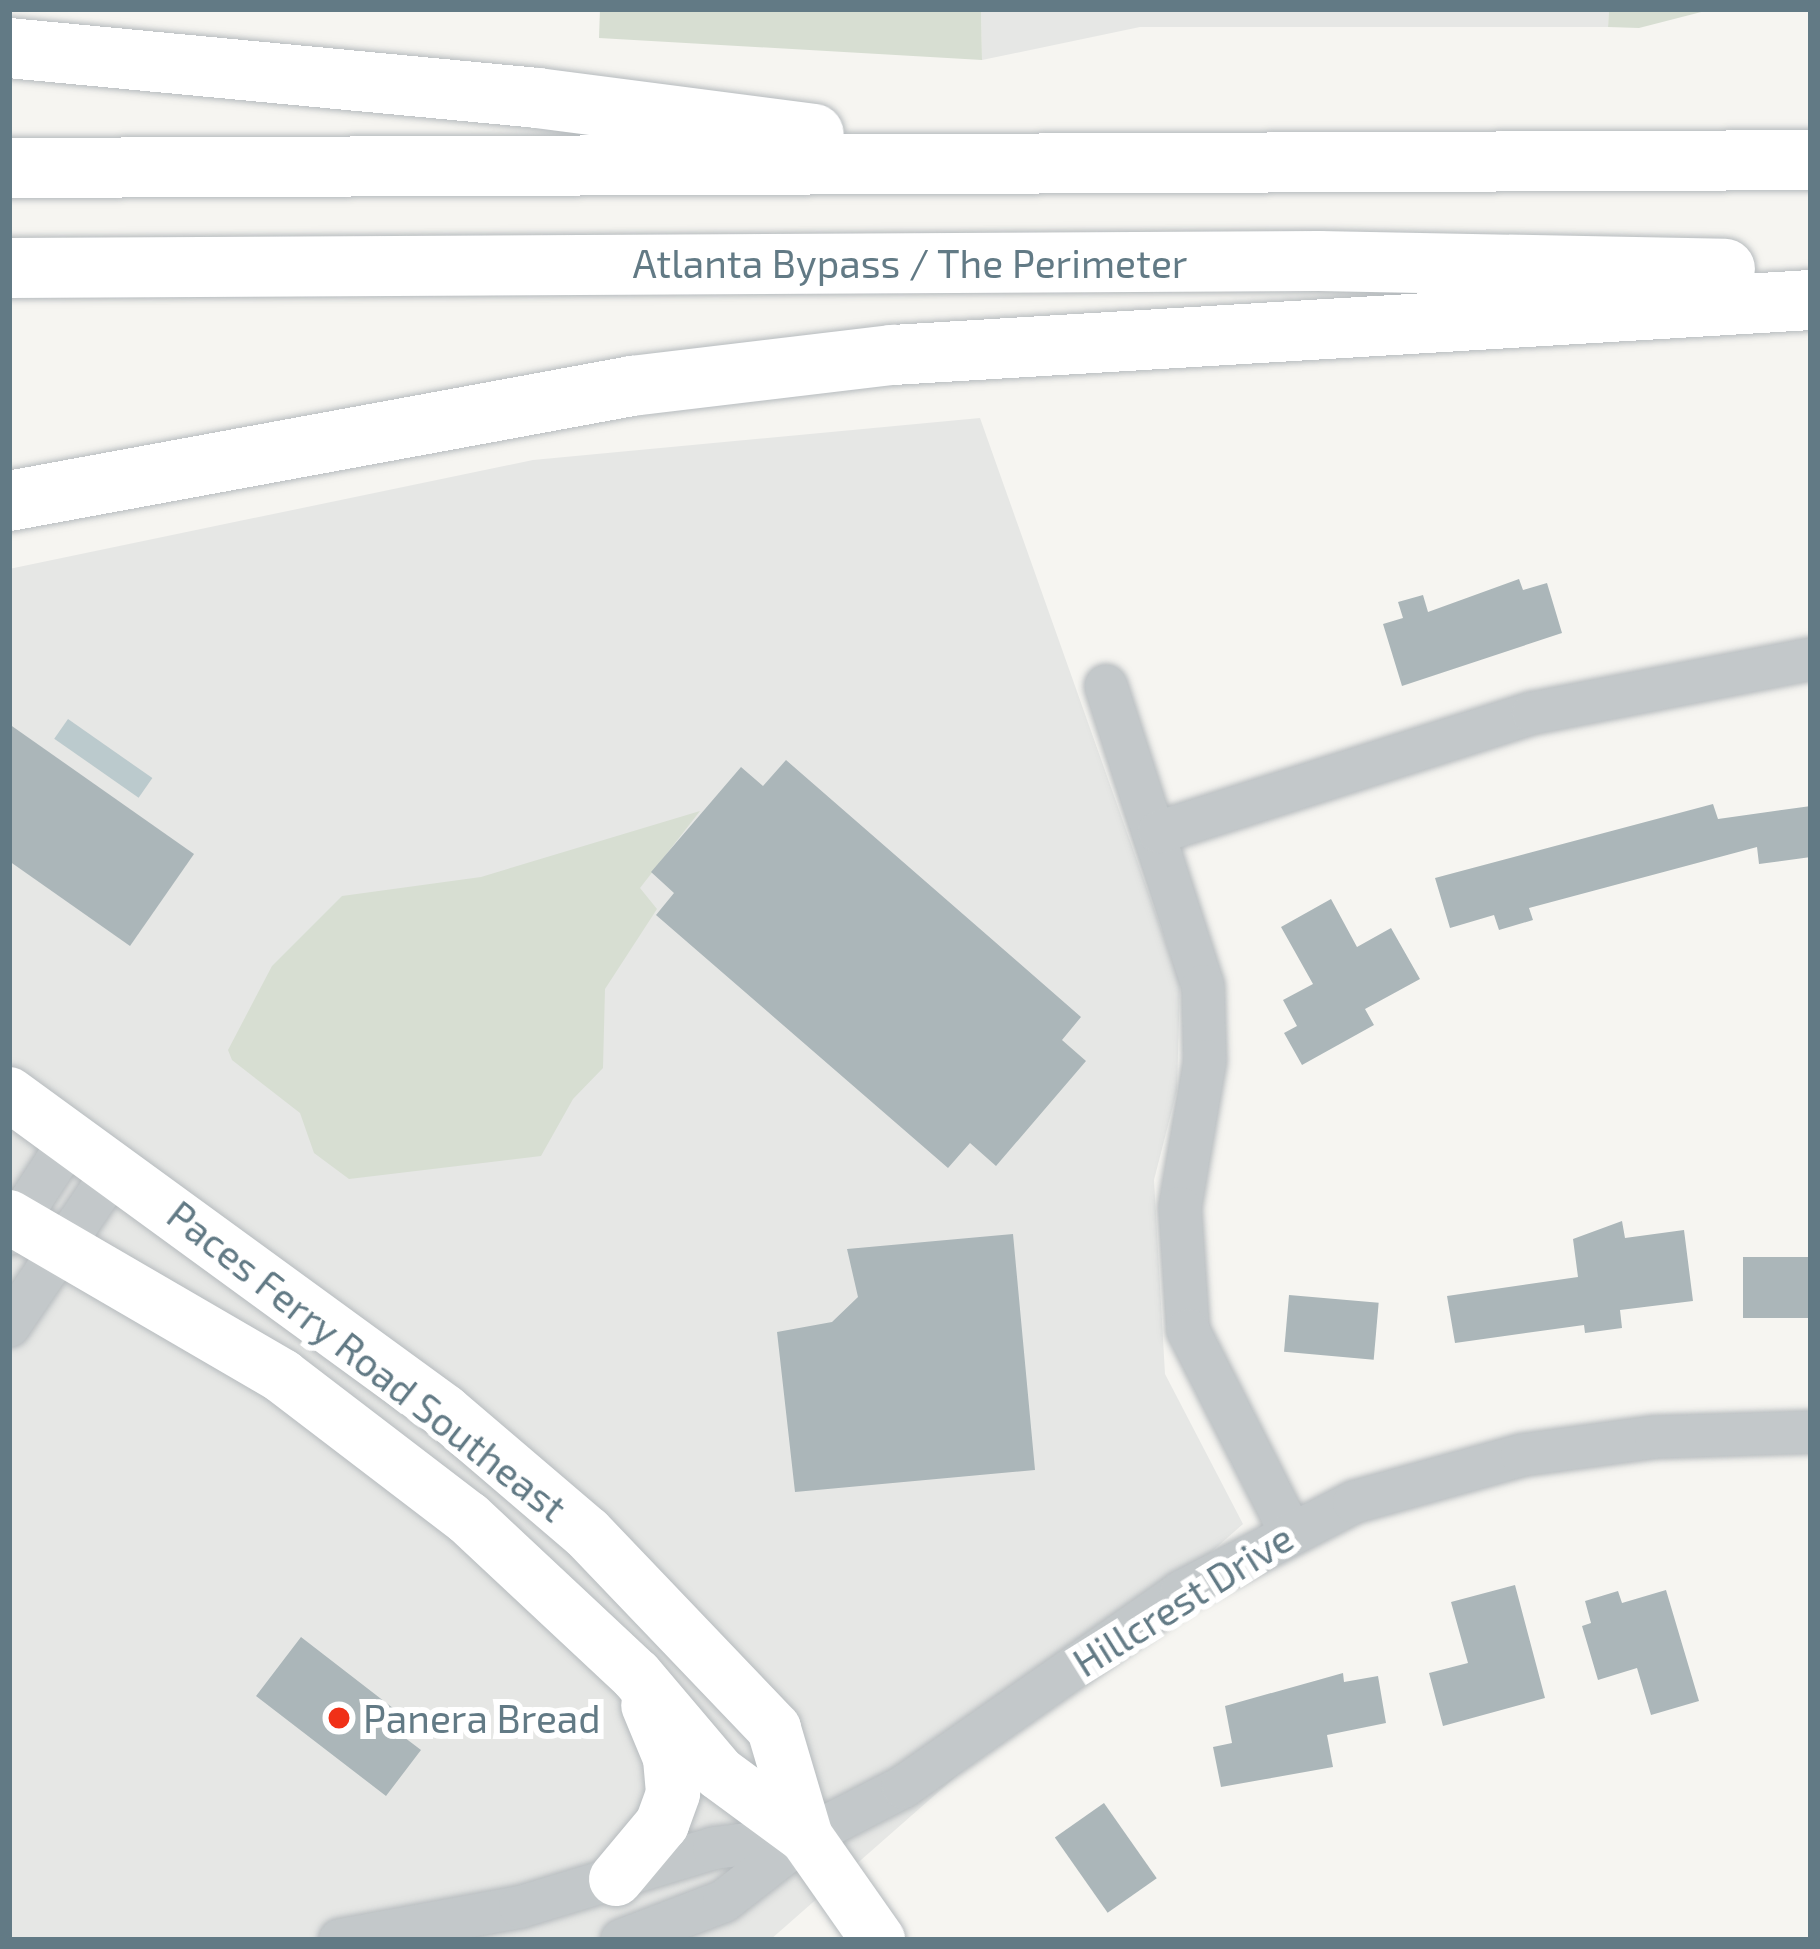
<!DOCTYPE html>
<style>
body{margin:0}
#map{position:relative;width:1820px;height:1949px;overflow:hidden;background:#f6f5f1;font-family:"Exo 2",sans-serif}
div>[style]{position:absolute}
.built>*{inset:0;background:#e6e7e5}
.green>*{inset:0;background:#d7ded2}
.water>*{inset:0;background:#bbcacd;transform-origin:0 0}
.building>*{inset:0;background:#abb6b9;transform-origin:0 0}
.roads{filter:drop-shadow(0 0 3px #b6bbbe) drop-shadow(0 0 3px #b6bbbe)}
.minor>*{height:42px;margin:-21px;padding:0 21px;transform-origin:21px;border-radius:21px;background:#c3c8ca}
.major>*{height:54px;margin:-27px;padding:0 27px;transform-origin:27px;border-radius:27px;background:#fff}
.highway>*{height:60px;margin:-30px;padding:0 30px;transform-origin:30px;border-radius:30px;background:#fff}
.dots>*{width:33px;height:33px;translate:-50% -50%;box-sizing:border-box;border:6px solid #fff;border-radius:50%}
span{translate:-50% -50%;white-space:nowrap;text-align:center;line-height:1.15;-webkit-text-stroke:12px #fff;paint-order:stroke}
.street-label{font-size:39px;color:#627a85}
.poi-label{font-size:39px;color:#627a85}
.left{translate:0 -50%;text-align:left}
.frame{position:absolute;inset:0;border:12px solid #627a85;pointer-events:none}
</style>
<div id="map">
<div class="built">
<i style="clip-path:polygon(981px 9px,1609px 9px,1608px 27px,1140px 27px,982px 60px)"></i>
<i style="clip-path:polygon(980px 418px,1180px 982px,1177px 1090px,1154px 1180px,1165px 1374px,1243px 1524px,770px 1940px,9px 1940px,9px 569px,533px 460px)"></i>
</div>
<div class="green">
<i style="clip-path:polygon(600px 9px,981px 9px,982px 60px,599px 38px)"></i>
<i style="clip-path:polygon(1609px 9px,1713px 9px,1639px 28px,1608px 27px)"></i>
<i style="clip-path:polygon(700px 811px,640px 888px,657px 909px,605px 989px,603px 1068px,573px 1099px,541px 1156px,349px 1179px,314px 1153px,300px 1113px,232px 1060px,228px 1050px,272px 966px,342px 896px,481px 877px)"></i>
</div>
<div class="water">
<i style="left:68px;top:719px;width:103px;height:24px;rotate:35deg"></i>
</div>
<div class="building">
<i style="clip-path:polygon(1519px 579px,1523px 590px,1547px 583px,1562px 633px,1402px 686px,1383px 624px,1403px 618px,1398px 602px,1423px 595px,1428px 612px)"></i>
<i style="clip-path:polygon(9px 724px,194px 854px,130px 946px,9px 861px)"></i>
<i style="clip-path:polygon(786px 760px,1081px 1017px,1062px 1040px,1086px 1061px,996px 1166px,970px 1143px,948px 1168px,656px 915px,674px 893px,651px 872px,741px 767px,763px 786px)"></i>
<i style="clip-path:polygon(1713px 804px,1718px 819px,1811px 806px,1811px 857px,1759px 864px,1757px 847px,1529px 908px,1533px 920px,1499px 930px,1494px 915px,1450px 928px,1435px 878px)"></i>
<i style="clip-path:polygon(1331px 899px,1357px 947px,1391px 928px,1420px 979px,1365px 1009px,1374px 1025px,1302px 1065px,1284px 1033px,1297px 1026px,1283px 1000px,1313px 984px,1281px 927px)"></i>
<i style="clip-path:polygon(1622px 1221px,1625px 1238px,1684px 1230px,1693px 1301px,1620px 1310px,1622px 1328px,1585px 1333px,1584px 1325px,1455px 1343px,1447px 1296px,1578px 1277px,1573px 1239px)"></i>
<i style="clip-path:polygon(1013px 1234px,1035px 1470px,795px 1492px,777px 1332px,832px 1322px,858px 1297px,847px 1249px)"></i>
<i style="left:1811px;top:1257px;width:61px;height:68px;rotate:90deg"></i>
<i style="left:1289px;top:1295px;width:90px;height:57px;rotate:5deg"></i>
<i style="clip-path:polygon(1515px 1585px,1545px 1698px,1443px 1726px,1429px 1673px,1468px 1663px,1451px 1602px)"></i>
<i style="clip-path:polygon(1666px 1590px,1699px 1701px,1651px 1715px,1637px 1668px,1598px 1680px,1582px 1626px,1591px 1623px,1585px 1601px,1618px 1591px,1622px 1603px)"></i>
<i style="clip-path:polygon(301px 1637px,398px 1712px,388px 1725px,421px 1750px,386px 1796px,256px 1696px)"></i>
<i style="clip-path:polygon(1343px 1673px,1344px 1682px,1378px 1676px,1386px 1723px,1327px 1735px,1333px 1767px,1221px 1787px,1213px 1747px,1232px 1743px,1225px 1706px)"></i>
<i style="left:1104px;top:1803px;width:92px;height:60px;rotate:55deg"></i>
</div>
<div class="roads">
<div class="minor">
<i style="left:1106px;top:686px;width:315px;rotate:72.1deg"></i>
<i style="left:1203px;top:986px;width:75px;rotate:88.5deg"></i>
<i style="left:1205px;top:1061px;width:149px;rotate:99.7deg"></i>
<i style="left:1180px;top:1208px;width:122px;rotate:86.2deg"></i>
<i style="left:1188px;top:1330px;width:225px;rotate:63.1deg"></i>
<i style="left:1159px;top:832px;width:392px;rotate:-17.7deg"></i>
<i style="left:1533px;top:713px;width:283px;rotate:-11deg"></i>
<i style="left:9px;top:1234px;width:113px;rotate:-56.9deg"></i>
<i style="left:9px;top:1326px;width:189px;rotate:-56deg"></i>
<i style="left:340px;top:1940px;width:183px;rotate:-10.4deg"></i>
<i style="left:520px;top:1907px;width:203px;rotate:-16.9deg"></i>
<i style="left:714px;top:1848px;width:92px;rotate:-6.9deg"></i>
<i style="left:622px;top:1940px;width:109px;rotate:-20.9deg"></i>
<i style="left:724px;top:1901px;width:104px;rotate:-38deg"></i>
<i style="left:806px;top:1837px;width:109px;rotate:-27.3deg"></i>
<i style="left:903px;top:1787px;width:340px;rotate:-35deg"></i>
<i style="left:1181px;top:1592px;width:195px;rotate:-27.5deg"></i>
<i style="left:1354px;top:1502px;width:174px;rotate:-15.6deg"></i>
<i style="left:1522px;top:1455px;width:135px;rotate:-7.7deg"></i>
<i style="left:1656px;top:1437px;width:155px;rotate:-1.8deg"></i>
</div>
<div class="major">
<i style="left:9px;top:1094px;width:538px;rotate:36.08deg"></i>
<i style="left:444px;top:1411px;width:188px;rotate:40.5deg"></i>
<i style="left:587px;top:1533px;width:271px;rotate:46.3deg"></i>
<i style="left:774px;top:1729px;width:113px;rotate:73.5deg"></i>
<i style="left:9px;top:1217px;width:316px;rotate:30.2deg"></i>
<i style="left:282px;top:1376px;width:234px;rotate:37.4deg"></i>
<i style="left:468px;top:1518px;width:230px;rotate:43.1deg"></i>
<i style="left:636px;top:1675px;width:128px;rotate:49.7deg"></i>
<i style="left:719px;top:1773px;width:108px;rotate:36.3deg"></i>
<i style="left:806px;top:1837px;width:126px;rotate:55deg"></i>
<i style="left:616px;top:1879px;width:72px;rotate:-50.1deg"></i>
<i style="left:662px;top:1824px;width:33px;rotate:-70deg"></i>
<i style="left:673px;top:1793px;width:35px;rotate:-95deg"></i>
<i style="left:670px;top:1758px;width:57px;rotate:-112.5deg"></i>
</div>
<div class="highway">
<i style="left:9px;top:48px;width:531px;rotate:5.4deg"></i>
<i style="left:538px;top:98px;width:278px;rotate:7.4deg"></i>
<i style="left:9px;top:168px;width:1802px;rotate:-0.25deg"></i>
<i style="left:9px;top:268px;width:1310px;rotate:-0.31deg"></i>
<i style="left:1319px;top:261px;width:406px;rotate:1.1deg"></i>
<i style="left:9px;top:501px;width:634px;rotate:-10.46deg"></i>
<i style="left:632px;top:386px;width:263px;rotate:-6.8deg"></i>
<i style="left:893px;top:355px;width:920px;rotate:-3.43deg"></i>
</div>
</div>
<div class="dots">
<i style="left:339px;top:1718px;background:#f03017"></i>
</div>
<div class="street-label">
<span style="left:910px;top:263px">Atlanta Bypass / The Perimeter</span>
<span style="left:367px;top:1361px;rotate:38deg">Paces Ferry Road Southeast</span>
<span style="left:1183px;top:1600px;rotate:-32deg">Hillcrest Drive</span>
</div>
<div class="poi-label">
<span class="left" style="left:363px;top:1718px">Panera Bread</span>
</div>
<div class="frame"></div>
</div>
